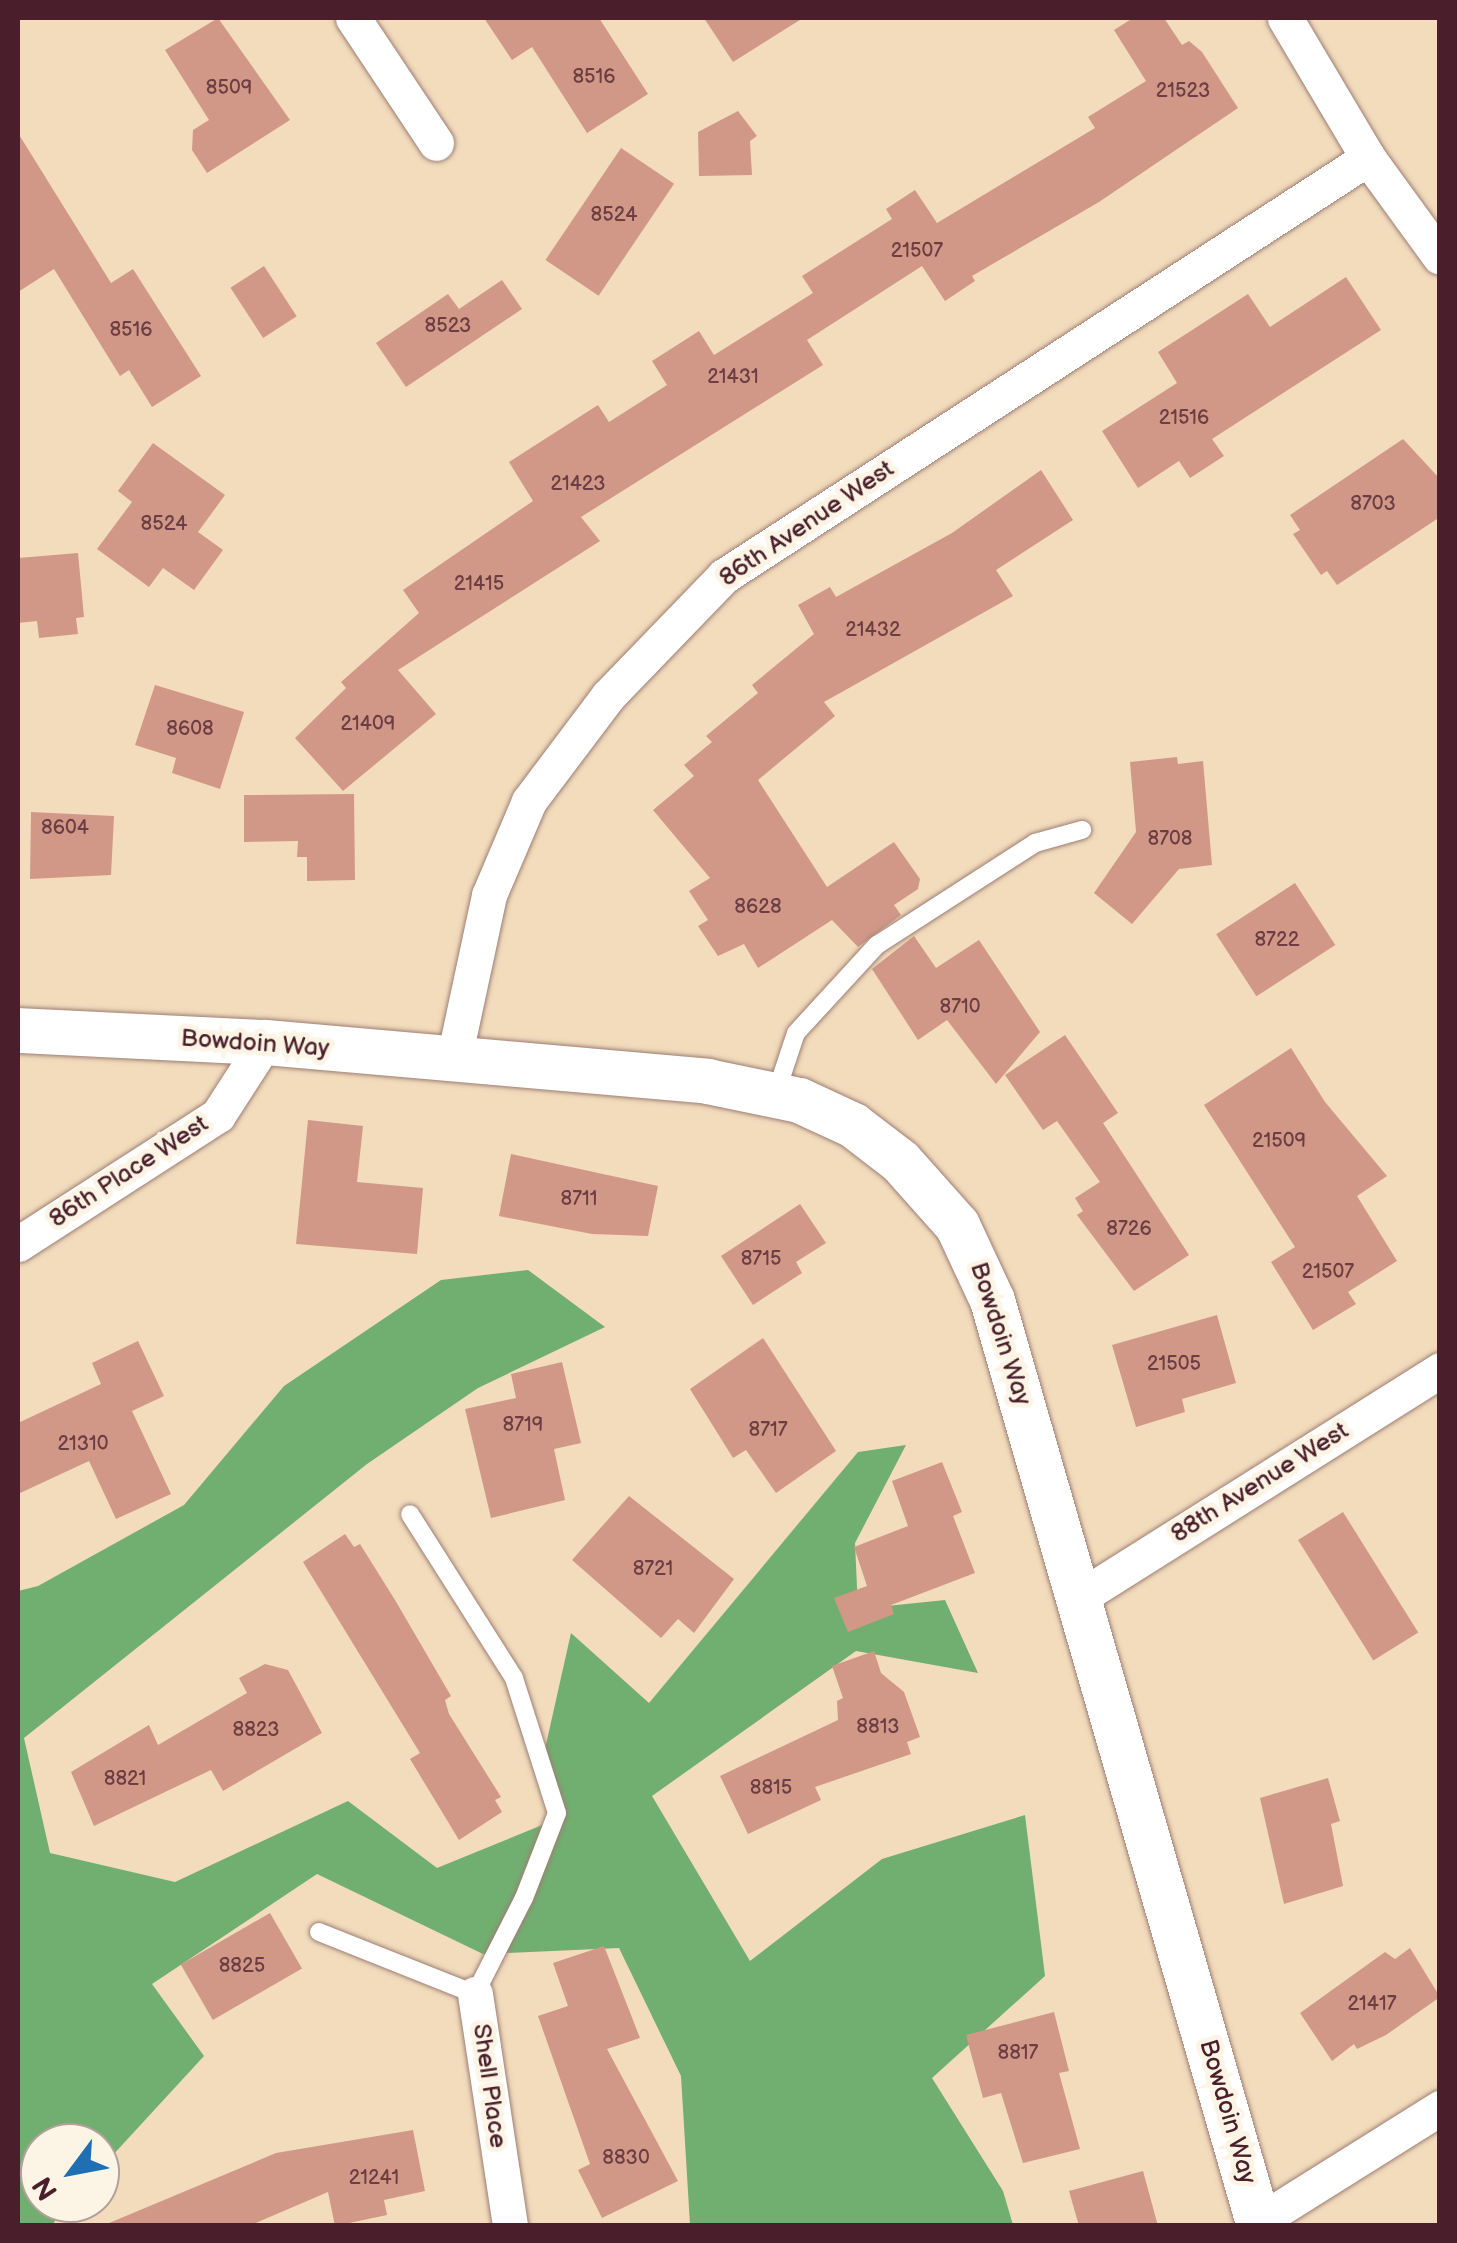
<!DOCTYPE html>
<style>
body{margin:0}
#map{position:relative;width:1457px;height:2243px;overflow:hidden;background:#f2dcbc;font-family:"Balsamiq Sans",sans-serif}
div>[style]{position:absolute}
.forest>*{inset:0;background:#71af70}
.building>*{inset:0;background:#d19887;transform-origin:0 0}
.roads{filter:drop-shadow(0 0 2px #9e7e74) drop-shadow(0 0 2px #9e7e74)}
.service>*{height:18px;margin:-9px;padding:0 9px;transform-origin:9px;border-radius:9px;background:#fff}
.minor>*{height:35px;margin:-17.5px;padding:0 17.5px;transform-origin:17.5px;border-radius:17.5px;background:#fff}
.tertiary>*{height:45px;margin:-22.5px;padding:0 22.5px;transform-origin:22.5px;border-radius:22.5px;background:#fff}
span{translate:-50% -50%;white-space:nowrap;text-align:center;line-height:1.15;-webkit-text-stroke:10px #fcf5e5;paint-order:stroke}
.number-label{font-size:20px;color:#6c3d42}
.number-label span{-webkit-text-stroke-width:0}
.street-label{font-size:25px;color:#4a1f2b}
.frame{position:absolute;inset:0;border:20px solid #4a1f2b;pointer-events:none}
.north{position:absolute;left:20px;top:2123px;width:100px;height:100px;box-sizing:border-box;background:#fcf5e5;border:2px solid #b59f9b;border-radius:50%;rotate:238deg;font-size:28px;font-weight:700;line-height:40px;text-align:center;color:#4a1f2b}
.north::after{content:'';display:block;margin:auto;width:35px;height:45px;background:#1f6fb2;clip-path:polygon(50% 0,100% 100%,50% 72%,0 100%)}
</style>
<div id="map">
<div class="forest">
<i style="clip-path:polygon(528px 1270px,605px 1327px,478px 1388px,367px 1464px,24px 1738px,50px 1853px,175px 1882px,348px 1801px,437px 1868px,547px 1823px,545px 1749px,571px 1633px,649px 1703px,858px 1452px,906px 1445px,855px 1543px,858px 1609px,945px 1600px,978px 1673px,856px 1651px,652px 1796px,750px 1961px,882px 1859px,1025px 1815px,1045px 1976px,932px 2078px,1003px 2191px,1013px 2225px,690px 2225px,681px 2076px,619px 1948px,483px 1954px,317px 1874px,152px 1984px,204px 2056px,100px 2169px,100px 2143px,40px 2143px,40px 2203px,69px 2203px,52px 2225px,18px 2225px,18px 1591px,38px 1586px,184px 1505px,284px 1386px,441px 1280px)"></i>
</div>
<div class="building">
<i style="clip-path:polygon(218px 18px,290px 120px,207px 173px,192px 150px,193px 130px,209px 120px,165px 50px)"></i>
<i style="clip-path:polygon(484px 18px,599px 18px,648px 94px,587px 133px,532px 47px,512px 60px)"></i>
<i style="clip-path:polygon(704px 18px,803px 18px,733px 62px)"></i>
<i style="clip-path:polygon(1133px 18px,1164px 18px,1182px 45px,1189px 41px,1202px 52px,1238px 108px,1099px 202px,972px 276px,975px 281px,945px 301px,922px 266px,807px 340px,823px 365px,581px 517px,600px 541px,398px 670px,436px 714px,343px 791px,295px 738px,346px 688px,341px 682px,419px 613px,403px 590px,533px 501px,509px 462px,598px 405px,609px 422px,667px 385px,652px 361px,699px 331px,714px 355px,813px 293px,802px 276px,892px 219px,886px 209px,915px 190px,937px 223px,1095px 128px,1088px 117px,1146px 81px,1114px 30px)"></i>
<i style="clip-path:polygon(738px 111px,757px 136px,750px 141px,752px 175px,699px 176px,698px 132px)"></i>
<i style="clip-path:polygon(18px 133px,111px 283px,133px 269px,201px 376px,152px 407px,129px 370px,120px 376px,54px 269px,18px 292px)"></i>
<i style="left:621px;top:148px;width:64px;height:135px;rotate:34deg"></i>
<i style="left:264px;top:266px;width:60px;height:40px;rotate:57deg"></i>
<i style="clip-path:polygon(1346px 277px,1381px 330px,1212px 439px,1224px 456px,1190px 478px,1179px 461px,1138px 488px,1102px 431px,1177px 383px,1158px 352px,1248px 294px,1270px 327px)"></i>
<i style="clip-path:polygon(502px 280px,522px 309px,406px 387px,376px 343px,448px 294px,459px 309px)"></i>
<i style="clip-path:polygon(1403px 439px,1440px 479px,1440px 517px,1337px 585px,1327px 571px,1321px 575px,1293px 534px,1300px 530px,1290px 515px)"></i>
<i style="clip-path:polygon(153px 443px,225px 495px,198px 532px,223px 550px,194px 590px,163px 568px,149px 587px,97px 549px,132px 502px,118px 491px)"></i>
<i style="clip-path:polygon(1041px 470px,1073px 520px,996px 570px,1013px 596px,824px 702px,835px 716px,758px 780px,827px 887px,894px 842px,920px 879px,918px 889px,894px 905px,901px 915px,858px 947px,832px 920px,758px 968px,744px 944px,718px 956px,698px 926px,708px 920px,689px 891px,710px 878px,653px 810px,694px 776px,684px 765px,712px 742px,706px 736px,758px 693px,752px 685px,814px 634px,798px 605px,830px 587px,836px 597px,952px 533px)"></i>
<i style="clip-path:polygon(78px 553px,84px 617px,76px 618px,78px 634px,39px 638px,37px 621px,18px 623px,18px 558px)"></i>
<i style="clip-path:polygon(155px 685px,244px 712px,220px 789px,172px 773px,176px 758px,135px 745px)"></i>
<i style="clip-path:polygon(1177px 757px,1178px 764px,1203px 761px,1212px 865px,1179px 869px,1132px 924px,1094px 893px,1136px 832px,1130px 762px)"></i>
<i style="clip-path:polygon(354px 794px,355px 880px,307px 881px,307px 857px,297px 857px,298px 841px,244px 842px,244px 795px)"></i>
<i style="clip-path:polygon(31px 812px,114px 816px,111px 875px,30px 879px)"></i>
<i style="left:1295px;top:883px;width:74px;height:94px;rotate:57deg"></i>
<i style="clip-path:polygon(914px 936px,936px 968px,979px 940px,1040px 1032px,996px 1084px,947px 1020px,918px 1040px,872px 969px)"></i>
<i style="clip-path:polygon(1065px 1035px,1118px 1113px,1103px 1123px,1189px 1255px,1134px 1291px,1077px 1215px,1083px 1211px,1075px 1198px,1100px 1182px,1057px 1121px,1043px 1130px,1005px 1075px)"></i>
<i style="clip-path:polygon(1291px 1048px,1325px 1102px,1387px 1176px,1357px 1196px,1397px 1261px,1348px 1292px,1356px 1304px,1313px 1330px,1271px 1262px,1295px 1247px,1204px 1105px)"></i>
<i style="clip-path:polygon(308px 1120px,363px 1126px,357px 1182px,423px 1188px,417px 1254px,296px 1244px)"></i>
<i style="clip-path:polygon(511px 1154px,658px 1186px,648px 1236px,592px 1234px,499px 1216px)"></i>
<i style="clip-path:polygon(800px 1204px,826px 1243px,796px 1262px,802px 1273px,753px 1305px,721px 1256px)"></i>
<i style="clip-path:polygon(1217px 1315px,1236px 1383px,1182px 1399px,1185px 1412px,1136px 1427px,1112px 1345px)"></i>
<i style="clip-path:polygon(763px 1338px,836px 1451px,776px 1493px,746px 1450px,733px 1458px,690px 1389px)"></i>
<i style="clip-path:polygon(138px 1341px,164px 1396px,132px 1411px,171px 1494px,116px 1519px,89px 1461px,18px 1494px,18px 1423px,101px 1384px,92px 1363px)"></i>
<i style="clip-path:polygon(562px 1362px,581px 1443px,554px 1449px,565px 1500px,491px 1518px,465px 1409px,516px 1398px,511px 1374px)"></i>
<i style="clip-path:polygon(942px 1462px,962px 1512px,953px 1516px,975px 1573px,891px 1605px,894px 1614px,848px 1632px,834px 1598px,867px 1586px,854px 1547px,908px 1526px,892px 1481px)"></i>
<i style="clip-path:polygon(629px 1496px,734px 1579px,694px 1633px,678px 1619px,661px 1638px,572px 1560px)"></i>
<i style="left:1343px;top:1512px;width:142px;height:53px;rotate:58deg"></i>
<i style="clip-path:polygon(345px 1534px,354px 1547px,360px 1544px,395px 1600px,451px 1696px,445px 1700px,449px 1714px,501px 1797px,495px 1800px,502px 1812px,459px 1840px,410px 1759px,420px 1753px,303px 1562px)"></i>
<i style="clip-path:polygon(874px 1651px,881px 1673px,904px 1692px,920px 1737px,907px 1742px,911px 1754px,815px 1787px,821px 1800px,748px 1834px,720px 1776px,838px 1720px,837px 1701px,843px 1698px,832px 1666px)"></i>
<i style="clip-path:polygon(265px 1664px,288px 1670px,322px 1733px,223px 1791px,211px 1770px,94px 1826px,71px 1772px,149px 1725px,158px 1745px,247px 1693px,239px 1678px)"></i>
<i style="clip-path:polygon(1328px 1778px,1340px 1821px,1331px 1824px,1343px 1886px,1284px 1904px,1260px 1798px)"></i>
<i style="left:270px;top:1913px;width:64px;height:103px;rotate:60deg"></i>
<i style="clip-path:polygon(604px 1946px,640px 2038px,607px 2049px,678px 2181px,602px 2218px,578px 2170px,590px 2164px,538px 2016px,568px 2006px,553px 1963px)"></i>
<i style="clip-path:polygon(1410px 1948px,1440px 1997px,1386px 2035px,1357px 2049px,1354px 2044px,1332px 2061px,1300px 2013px,1385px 1952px,1395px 1959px)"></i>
<i style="clip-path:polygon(1054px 2012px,1069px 2071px,1059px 2073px,1080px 2149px,1023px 2163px,1001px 2093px,983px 2098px,966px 2035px)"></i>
<i style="clip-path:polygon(413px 2130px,425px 2191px,384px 2200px,387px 2215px,335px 2226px,328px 2192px,249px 2226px,102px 2226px,276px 2153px)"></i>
<i style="clip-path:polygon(1143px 2171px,1158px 2226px,1079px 2226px,1069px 2191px)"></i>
</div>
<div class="roads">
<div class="service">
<i style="left:776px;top:1093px;width:63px;rotate:-71.6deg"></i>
<i style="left:796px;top:1033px;width:120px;rotate:-47.4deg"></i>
<i style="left:877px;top:945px;width:188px;rotate:-32.8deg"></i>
<i style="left:1035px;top:843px;width:49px;rotate:-15.5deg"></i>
<i style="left:319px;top:1932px;width:168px;rotate:21.7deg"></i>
<i style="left:475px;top:1994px;width:108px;rotate:-63deg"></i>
<i style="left:524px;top:1898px;width:91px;rotate:-68.8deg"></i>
<i style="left:557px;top:1813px;width:142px;rotate:-107.7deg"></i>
<i style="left:514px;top:1678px;width:194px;rotate:-122.4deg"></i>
</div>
<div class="minor">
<i style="left:353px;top:18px;width:150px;rotate:56.4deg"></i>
<i style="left:1285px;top:18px;width:163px;rotate:59.3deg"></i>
<i style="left:1368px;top:158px;width:122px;rotate:54deg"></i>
<i style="left:453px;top:1063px;width:172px;rotate:-77.9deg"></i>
<i style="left:489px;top:895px;width:102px;rotate:-66.9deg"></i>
<i style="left:529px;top:801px;width:131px;rotate:-53deg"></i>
<i style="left:608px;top:696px;width:167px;rotate:-46deg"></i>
<i style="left:724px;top:576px;width:768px;rotate:-32.99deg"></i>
<i style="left:18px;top:1244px;width:238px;rotate:-32.8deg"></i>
<i style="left:218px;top:1115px;width:87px;rotate:-57.2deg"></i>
<i style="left:1080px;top:1597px;width:426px;rotate:-32.2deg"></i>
<i style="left:475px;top:1994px;width:235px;rotate:81.4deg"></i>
<i style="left:1258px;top:2222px;width:215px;rotate:-32.1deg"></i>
</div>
<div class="tertiary">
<i style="left:18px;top:1030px;width:247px;rotate:2.8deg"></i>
<i style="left:265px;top:1042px;width:444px;rotate:5deg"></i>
<i style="left:707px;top:1081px;width:94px;rotate:11.7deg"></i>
<i style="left:799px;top:1100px;width:60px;rotate:24.8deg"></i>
<i style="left:853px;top:1125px;width:59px;rotate:37.5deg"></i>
<i style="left:900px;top:1161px;width:86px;rotate:48.3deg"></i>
<i style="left:957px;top:1225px;width:83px;rotate:65deg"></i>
<i style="left:992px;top:1300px;width:964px;rotate:73.92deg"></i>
</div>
</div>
<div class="number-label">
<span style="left:594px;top:77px">8516</span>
<span style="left:229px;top:88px">8509</span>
<span style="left:1183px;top:91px">21523</span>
<span style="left:614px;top:215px">8524</span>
<span style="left:917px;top:251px">21507</span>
<span style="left:448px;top:326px">8523</span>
<span style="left:131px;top:330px">8516</span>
<span style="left:733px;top:377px">21431</span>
<span style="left:1184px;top:418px">21516</span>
<span style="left:578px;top:484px">21423</span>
<span style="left:1373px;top:504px">8703</span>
<span style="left:164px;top:524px">8524</span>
<span style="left:479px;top:584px">21415</span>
<span style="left:873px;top:630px">21432</span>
<span style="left:368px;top:724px">21409</span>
<span style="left:190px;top:729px">8608</span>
<span style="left:65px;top:828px">8604</span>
<span style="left:1170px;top:839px">8708</span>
<span style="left:758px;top:907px">8628</span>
<span style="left:1277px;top:940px">8722</span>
<span style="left:960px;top:1007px">8710</span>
<span style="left:1279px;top:1141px">21509</span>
<span style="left:579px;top:1199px">8711</span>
<span style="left:1129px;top:1229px">8726</span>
<span style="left:761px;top:1259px">8715</span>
<span style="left:1328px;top:1272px">21507</span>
<span style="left:1174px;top:1364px">21505</span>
<span style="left:523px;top:1425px">8719</span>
<span style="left:768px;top:1430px">8717</span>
<span style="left:83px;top:1444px">21310</span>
<span style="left:653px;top:1569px">8721</span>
<span style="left:878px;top:1727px">8813</span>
<span style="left:256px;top:1730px">8823</span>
<span style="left:125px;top:1779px">8821</span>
<span style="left:771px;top:1788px">8815</span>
<span style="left:242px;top:1966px">8825</span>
<span style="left:1372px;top:2004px">21417</span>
<span style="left:1018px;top:2053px">8817</span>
<span style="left:626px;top:2158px">8830</span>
<span style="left:374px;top:2178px">21241</span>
</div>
<div class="street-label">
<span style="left:807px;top:524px;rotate:-34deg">86th Avenue West</span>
<span style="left:255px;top:1044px;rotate:4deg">Bowdoin Way</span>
<span style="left:129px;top:1172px;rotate:-33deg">86th Place West</span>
<span style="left:1000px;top:1334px;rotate:72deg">Bowdoin Way</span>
<span style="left:1260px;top:1483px;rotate:-32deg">88th Avenue West</span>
<span style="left:489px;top:2086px;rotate:82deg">Shell Place</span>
<span style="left:1227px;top:2112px;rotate:74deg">Bowdoin Way</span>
</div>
<div class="frame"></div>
<div class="north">N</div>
</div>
